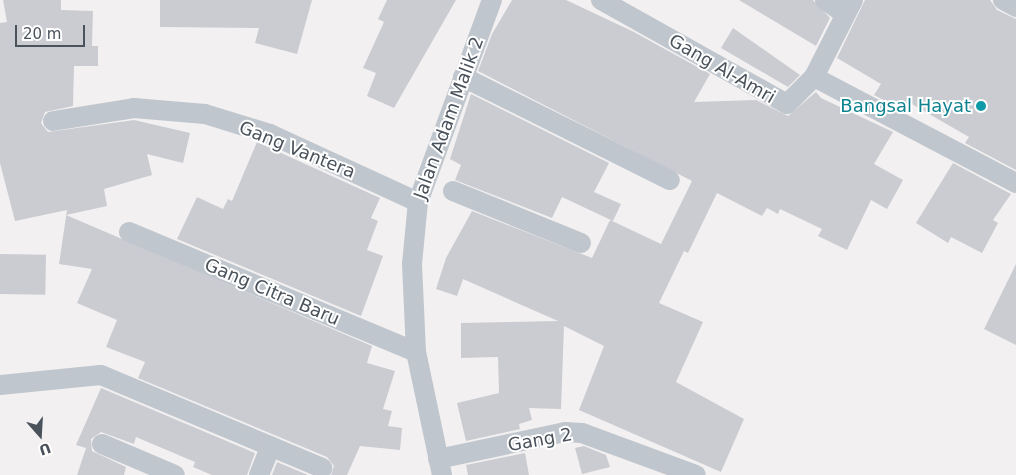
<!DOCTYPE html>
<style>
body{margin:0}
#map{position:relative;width:1016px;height:475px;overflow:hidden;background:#f2f0f0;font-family:"DejaVu Sans",sans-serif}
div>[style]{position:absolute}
.building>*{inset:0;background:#cbccd2;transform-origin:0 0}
.minor>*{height:20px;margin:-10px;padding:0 10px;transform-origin:10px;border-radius:10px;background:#c0c6cd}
.dots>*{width:14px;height:14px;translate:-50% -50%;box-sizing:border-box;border:2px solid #fff;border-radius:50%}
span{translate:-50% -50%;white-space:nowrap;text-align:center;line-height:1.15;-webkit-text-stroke:4px #fff;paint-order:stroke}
.street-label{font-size:18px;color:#4a525b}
.culture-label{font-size:18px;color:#0d838f}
.right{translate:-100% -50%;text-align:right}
.north{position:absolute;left:15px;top:410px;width:50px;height:50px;-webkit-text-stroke:4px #fff;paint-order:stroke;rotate:161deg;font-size:14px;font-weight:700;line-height:20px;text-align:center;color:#4a525b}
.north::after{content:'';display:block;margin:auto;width:18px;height:22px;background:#4a525b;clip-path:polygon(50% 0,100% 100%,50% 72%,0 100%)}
.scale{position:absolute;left:15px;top:25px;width:70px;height:22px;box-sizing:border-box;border:2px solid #4a525b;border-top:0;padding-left:6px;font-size:15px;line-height:18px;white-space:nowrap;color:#4a525b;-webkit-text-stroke:4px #fff;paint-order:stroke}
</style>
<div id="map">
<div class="building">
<i style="clip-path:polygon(3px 0,61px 0,61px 10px,93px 11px,92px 46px,98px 46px,98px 66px,74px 66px,73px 106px,45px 112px,41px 123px,48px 132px,134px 120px,190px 133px,183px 163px,147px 154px,152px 175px,104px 189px,107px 206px,66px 215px,372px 346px,367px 363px,395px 371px,383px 409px,392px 411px,388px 426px,402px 428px,400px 450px,360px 446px,347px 475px,331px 475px,334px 466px,327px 457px,138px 378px,145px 362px,106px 347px,117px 320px,77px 303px,92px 269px,59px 264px,67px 210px,15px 221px,0 163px,0 23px,7px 22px)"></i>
<i style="clip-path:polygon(160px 0,312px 0,297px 54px,255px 43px,259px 28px,160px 27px)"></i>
<i style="clip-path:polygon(387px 0,456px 0,394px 108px,367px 96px,376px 73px,363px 68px,384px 22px,378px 19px)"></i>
<i style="clip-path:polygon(512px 0,566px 0,634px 32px,710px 74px,694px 102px,756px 100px,788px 116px,816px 92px,821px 98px,893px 132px,874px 164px,903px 180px,887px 209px,871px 200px,847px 250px,818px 236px,822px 229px,780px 209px,778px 214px,767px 208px,762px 216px,717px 193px,688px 253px,684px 251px,659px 303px,703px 322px,676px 382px,744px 419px,721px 472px,579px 410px,604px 346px,564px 326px,561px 409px,529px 408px,532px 420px,519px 424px,520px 429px,466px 441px,457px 403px,499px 393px,498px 357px,461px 358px,461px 323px,558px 321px,463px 279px,457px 296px,436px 289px,446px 258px,472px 211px,592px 258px,610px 220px,661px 244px,692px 181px,478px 71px,492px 34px)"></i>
<i style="clip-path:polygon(739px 0,813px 0,830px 18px,816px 46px)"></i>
<i style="clip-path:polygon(865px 0,990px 0,997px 10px,1016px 19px,1016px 170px,965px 143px,969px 137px,910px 103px,905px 111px,874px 95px,881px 84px,837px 58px)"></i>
<i style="clip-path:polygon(733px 28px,800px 75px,788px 87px,721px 48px)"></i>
<i style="clip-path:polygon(471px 94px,609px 163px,594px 192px,621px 204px,613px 221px,562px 197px,552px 218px,455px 180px,461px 165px,450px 159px)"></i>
<i style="clip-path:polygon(257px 142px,380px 198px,371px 218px,378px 221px,367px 250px,383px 256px,361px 316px,177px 239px,197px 197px,223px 209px,228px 199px,232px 201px)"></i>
<i style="clip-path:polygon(953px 163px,1011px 194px,993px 220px,998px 223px,982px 253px,951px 237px,948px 243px,916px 223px)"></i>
<i style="left:0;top:254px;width:46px;height:40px;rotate:1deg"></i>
<i style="clip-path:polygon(1016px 264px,1016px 345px,984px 329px)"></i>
<i style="clip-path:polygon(101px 388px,255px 453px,247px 475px,212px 475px,193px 467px,195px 462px,136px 437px,134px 444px,101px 432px,91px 439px,92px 451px,126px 467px,124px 475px,77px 475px,86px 448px,76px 445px)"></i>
<i style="clip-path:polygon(584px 446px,606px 455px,610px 467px,582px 474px,575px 448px)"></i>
<i style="clip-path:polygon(525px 453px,529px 475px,468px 475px,466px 465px)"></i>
<i style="clip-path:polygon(277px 462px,308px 475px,272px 475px)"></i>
</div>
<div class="minor">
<i style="left:601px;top:0;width:213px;rotate:29.2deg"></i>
<i style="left:787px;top:104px;width:38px;rotate:-45deg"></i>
<i style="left:814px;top:77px;width:86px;rotate:-63.1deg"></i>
<i style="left:825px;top:0;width:24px;rotate:35deg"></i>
<i style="left:1003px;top:0;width:15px;rotate:28deg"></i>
<i style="left:463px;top:77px;width:231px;rotate:26.5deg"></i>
<i style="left:814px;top:77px;width:228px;rotate:27.7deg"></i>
<i style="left:53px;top:121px;width:82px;rotate:-9.1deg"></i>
<i style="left:134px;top:108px;width:71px;rotate:4.8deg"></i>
<i style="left:205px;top:114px;width:68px;rotate:17.1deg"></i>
<i style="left:270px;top:134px;width:163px;rotate:24.7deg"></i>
<i style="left:453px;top:191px;width:138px;rotate:22.1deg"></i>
<i style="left:129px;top:232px;width:311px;rotate:22.7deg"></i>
<i style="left:0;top:385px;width:101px;rotate:-5.7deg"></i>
<i style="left:101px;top:375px;width:240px;rotate:22.8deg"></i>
<i style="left:102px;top:444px;width:79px;rotate:23deg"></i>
<i style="left:438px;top:459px;width:130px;rotate:-12deg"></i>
<i style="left:565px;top:432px;width:17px;rotate:3deg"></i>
<i style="left:582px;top:433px;width:121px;rotate:20.2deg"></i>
<i style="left:259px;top:475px;width:31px;rotate:-68deg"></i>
<i style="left:442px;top:475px;width:126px;rotate:-101.9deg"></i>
<i style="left:416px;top:352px;width:88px;rotate:-92.6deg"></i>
<i style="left:412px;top:264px;width:62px;rotate:-84.5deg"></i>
<i style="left:418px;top:202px;width:215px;rotate:-69.9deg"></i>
</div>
<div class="dots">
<i style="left:981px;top:106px;background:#0f9aa8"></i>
</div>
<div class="street-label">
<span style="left:722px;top:69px;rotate:30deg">Gang Al-Amri</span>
<span style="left:449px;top:118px;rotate:-70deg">Jalan Adam Malik 2</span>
<span style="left:297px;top:150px;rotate:22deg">Gang Vantera</span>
<span style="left:272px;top:292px;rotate:23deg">Gang Citra Baru</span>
<span style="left:540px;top:440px;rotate:-10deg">Gang 2</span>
</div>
<div class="culture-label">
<span class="right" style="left:971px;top:106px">Bangsal Hayat</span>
</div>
<div class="north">U</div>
<div class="scale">20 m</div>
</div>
